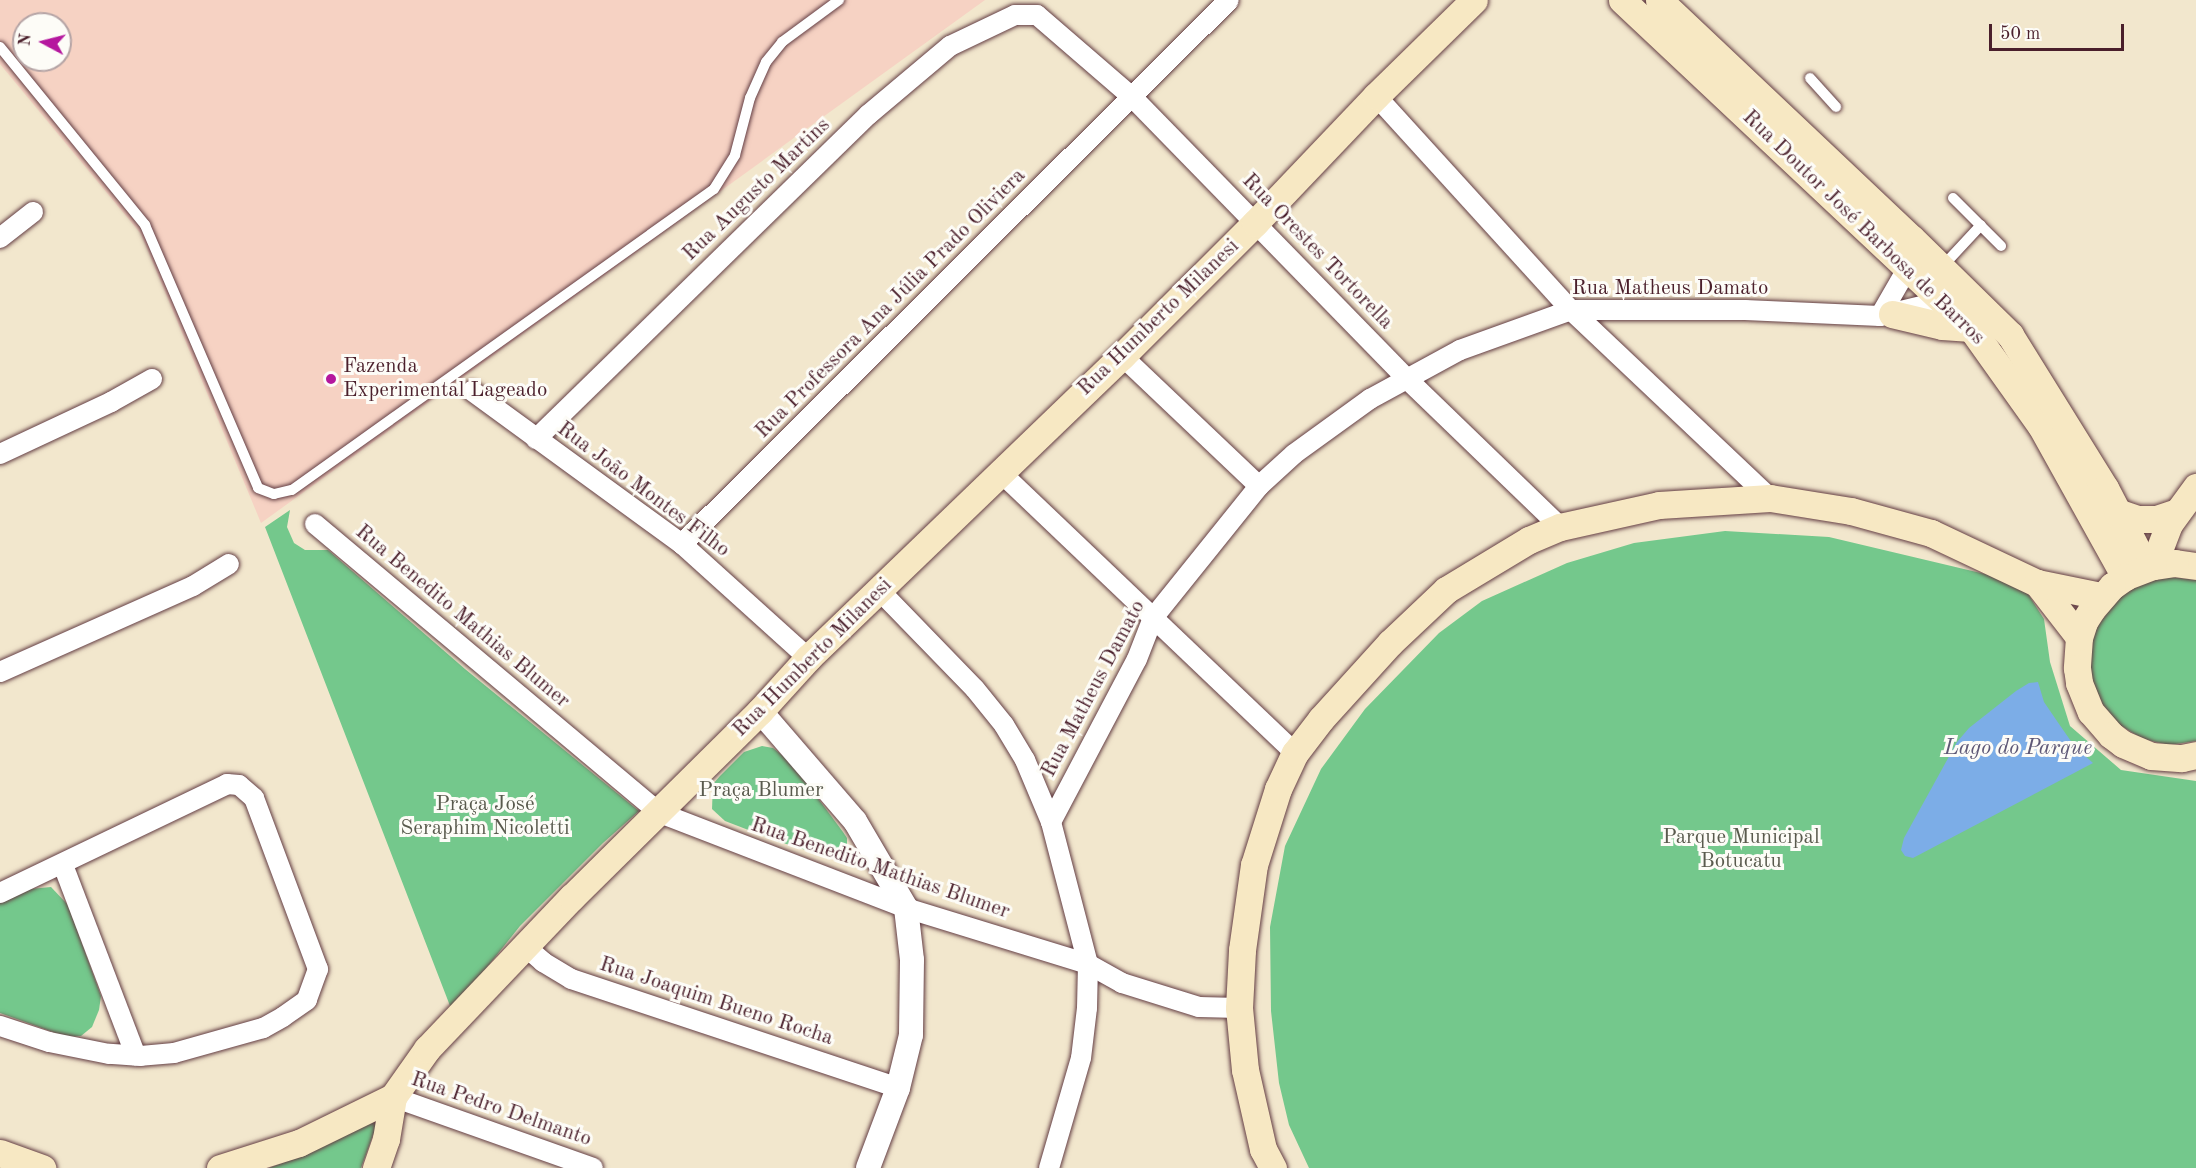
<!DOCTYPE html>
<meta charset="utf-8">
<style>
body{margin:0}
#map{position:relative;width:2196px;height:1168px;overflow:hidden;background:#f2e7cd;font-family:"Old Standard TT",serif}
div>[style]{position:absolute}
.built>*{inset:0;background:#f6d2c3}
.green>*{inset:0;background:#74c88c}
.water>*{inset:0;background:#7cade7}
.roads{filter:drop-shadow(0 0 2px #633d43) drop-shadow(0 0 2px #633d43)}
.service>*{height:10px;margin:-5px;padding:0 5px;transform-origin:5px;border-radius:5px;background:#fff}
.minor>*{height:20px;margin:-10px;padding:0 10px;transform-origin:10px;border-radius:10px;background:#fff}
.tertiary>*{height:24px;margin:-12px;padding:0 12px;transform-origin:12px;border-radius:12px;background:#fff}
.secondary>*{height:27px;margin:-13.5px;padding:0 13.5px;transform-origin:13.5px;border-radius:13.5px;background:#f7e8c3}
.dots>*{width:16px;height:16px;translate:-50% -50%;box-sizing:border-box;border:3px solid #fdfcf7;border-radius:50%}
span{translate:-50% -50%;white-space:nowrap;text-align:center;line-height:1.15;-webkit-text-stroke:6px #fdfcf7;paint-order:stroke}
.street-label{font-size:21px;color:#4a1f2b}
.poi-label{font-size:21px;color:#4a1f2b}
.left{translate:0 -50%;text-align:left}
.park-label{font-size:21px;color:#595a4d}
.water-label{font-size:22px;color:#5e5876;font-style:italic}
.north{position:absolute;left:12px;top:12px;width:60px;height:60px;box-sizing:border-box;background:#fdfcf7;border:2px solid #b5a4a5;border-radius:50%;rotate:277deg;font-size:16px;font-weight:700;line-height:24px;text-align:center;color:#4a1f2b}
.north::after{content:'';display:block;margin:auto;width:21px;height:27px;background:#b5179e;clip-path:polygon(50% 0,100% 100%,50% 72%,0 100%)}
.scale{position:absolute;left:1989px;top:24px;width:135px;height:27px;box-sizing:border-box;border:3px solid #4a1f2b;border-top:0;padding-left:8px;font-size:18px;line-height:21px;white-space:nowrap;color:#4a1f2b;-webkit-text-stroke:4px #fdfcf7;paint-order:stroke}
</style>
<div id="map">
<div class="built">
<i style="clip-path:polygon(evenodd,0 0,985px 0,261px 523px,141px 234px,0 64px,0 0,24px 24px,60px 24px,60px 60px,24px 60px,24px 24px)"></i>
</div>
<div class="green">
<i style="clip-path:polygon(290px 510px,287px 527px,294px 543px,305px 550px,328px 550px,465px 669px,639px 811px,603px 843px,520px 926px,452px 1011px,265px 527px)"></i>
<i style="clip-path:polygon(1725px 531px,1829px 537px,1985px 574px,2023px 586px,2044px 619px,2050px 662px,2070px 726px,2121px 770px,2196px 781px,2196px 1168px,1309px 1168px,1289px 1125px,1279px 1083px,1271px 1011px,1270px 927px,1285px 846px,1321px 769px,1365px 709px,1439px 633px,1482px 601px,1567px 563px,1634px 543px)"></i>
<i style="clip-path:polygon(2171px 577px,2196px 580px,2196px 741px,2169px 745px,2143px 739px,2120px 725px,2103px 705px,2092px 680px,2090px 667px,2093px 640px,2097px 627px,2121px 595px,2132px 588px,2158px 578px)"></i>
<i style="clip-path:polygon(762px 746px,773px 748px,791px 762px,843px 832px,847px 838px,847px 849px,840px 857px,831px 858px,777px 841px,725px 821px,712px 809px,713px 784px,720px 776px,744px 752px)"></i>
<i style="clip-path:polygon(51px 887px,68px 905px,101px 996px,99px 1010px,92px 1027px,81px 1036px,67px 1037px,0 1013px,0 903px,30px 889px)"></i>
<i style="clip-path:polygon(381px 1113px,361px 1168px,269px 1168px,303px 1155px)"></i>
</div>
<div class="water">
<i style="clip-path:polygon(2038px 682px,2044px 702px,2059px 724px,2075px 747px,2093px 763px,1913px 858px,1905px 856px,1901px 850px,1904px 838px,1957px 742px,1969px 728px,2016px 691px,2029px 683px)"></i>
</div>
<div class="roads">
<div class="service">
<i style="left:0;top:47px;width:230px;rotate:50.8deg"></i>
<i style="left:145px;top:225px;width:286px;rotate:66.7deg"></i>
<i style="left:258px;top:488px;width:17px;rotate:21deg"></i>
<i style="left:274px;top:494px;width:18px;rotate:-13deg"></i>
<i style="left:292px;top:490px;width:518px;rotate:-35.5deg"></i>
<i style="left:714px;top:189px;width:40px;rotate:-58deg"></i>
<i style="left:735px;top:155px;width:59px;rotate:-75.3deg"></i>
<i style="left:750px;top:98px;width:39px;rotate:-66deg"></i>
<i style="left:766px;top:62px;width:26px;rotate:-51deg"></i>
<i style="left:782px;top:42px;width:71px;rotate:-36.4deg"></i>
<i style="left:1810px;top:78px;width:39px;rotate:48deg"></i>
<i style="left:1953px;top:198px;width:68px;rotate:45deg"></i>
<i style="left:1942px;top:267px;width:57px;rotate:-47.1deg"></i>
</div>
<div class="minor">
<i style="left:1376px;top:96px;width:290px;rotate:47.7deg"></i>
<i style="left:1571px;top:310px;width:274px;rotate:43.4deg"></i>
<i style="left:0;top:238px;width:42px;rotate:-38.2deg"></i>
<i style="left:1880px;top:316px;width:54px;rotate:-60.1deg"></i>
<i style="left:1122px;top:356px;width:189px;rotate:43.5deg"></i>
<i style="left:472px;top:391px;width:260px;rotate:36.1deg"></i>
<i style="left:682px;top:544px;width:170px;rotate:42.1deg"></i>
<i style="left:536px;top:439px;width:464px;rotate:-44.3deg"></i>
<i style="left:868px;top:115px;width:107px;rotate:-40.1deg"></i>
<i style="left:950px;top:46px;width:72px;rotate:-25.5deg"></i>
<i style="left:1015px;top:15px;width:22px"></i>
<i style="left:1037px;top:15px;width:127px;rotate:40.8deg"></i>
<i style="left:1133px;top:98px;width:392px;rotate:45.7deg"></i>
<i style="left:1407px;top:379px;width:213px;rotate:44deg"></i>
<i style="left:0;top:454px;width:123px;rotate:-25.1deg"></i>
<i style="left:111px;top:402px;width:47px;rotate:-29.3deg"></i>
<i style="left:999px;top:471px;width:409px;rotate:43.6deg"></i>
<i style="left:315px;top:524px;width:450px;rotate:40deg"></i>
<i style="left:660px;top:813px;width:264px;rotate:21.1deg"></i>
<i style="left:906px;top:908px;width:190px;rotate:17.1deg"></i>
<i style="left:1088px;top:964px;width:39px;rotate:29deg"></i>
<i style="left:1122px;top:983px;width:81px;rotate:17.3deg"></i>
<i style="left:1199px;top:1007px;width:40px;rotate:1.4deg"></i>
<i style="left:682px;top:544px;width:771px;rotate:-44.84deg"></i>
<i style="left:880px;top:591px;width:136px;rotate:45.9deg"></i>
<i style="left:975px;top:689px;width:46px;rotate:51.1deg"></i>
<i style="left:1004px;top:725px;width:41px;rotate:59deg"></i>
<i style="left:1025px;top:760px;width:67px;rotate:67.2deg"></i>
<i style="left:1051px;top:822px;width:147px;rotate:75.4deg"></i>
<i style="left:1088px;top:964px;width:44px;rotate:91.3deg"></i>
<i style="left:1087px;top:1008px;width:50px;rotate:96.8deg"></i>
<i style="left:1081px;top:1058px;width:115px;rotate:106.2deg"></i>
<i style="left:0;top:672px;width:211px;rotate:-24deg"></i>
<i style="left:193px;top:586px;width:42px;rotate:-31.4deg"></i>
<i style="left:1051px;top:822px;width:184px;rotate:-62.2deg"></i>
<i style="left:1137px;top:659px;width:44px;rotate:-68.7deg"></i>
<i style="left:1153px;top:618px;width:169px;rotate:-51.2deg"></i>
<i style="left:1259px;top:486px;width:47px;rotate:-42.4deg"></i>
<i style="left:1294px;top:454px;width:94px;rotate:-35.9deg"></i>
<i style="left:1370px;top:399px;width:102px;rotate:-28.6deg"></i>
<i style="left:1460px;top:350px;width:118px;rotate:-19.8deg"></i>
<i style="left:1571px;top:310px;width:174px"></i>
<i style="left:1745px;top:310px;width:135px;rotate:2.5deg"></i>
<i style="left:1880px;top:316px;width:64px;rotate:-13.6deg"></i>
<i style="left:63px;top:865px;width:204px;rotate:69.1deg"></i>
<i style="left:0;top:893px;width:252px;rotate:-25.6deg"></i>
<i style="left:227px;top:784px;width:12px;rotate:5deg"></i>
<i style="left:239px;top:785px;width:20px;rotate:41deg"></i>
<i style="left:254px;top:798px;width:183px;rotate:69.5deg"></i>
<i style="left:318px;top:969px;width:33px;rotate:110deg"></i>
<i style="left:307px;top:1000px;width:29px;rotate:145deg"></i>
<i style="left:283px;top:1017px;width:23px;rotate:151deg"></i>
<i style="left:263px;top:1028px;width:92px;rotate:164.3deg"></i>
<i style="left:174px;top:1053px;width:33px;rotate:175deg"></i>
<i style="left:141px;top:1056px;width:32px;rotate:-176deg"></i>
<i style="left:109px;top:1054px;width:61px;rotate:-168.7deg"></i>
<i style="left:49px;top:1042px;width:52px;rotate:-161.9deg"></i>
<i style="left:526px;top:947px;width:23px;rotate:41deg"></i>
<i style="left:543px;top:962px;width:33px;rotate:31deg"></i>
<i style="left:571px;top:979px;width:345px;rotate:18.4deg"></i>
<i style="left:393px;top:1097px;width:212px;rotate:19.5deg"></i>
</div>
<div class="tertiary">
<i style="left:760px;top:711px;width:145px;rotate:49.2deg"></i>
<i style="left:855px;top:821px;width:101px;rotate:59.6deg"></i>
<i style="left:906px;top:908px;width:52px;rotate:83.4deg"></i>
<i style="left:912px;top:960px;width:75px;rotate:90.8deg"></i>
<i style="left:911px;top:1035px;width:55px;rotate:103.8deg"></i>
<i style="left:898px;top:1088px;width:85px;rotate:110.6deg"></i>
</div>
<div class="secondary">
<i style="left:1622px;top:0;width:479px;rotate:43.2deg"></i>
<i style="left:1971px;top:328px;width:120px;rotate:54.5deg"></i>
<i style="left:2041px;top:426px;width:173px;rotate:60.9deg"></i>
<i style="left:1659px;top:0;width:347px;rotate:43.4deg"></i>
<i style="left:1911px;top:238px;width:139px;rotate:44.4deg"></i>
<i style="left:2010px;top:335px;width:180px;rotate:58.2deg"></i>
<i style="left:2105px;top:488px;width:89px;rotate:62.6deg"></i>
<i style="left:1892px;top:314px;width:51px;rotate:13.5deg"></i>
<i style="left:1942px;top:326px;width:29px;rotate:4deg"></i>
<i style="left:2117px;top:512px;width:21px;rotate:19deg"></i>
<i style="left:2137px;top:519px;width:19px"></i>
<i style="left:2156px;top:519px;width:22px;rotate:-18deg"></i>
<i style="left:2153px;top:566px;width:45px;rotate:-69.1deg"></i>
<i style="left:2169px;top:524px;width:46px;rotate:-53.9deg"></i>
<i style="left:2196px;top:566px;width:21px;rotate:-172deg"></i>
<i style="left:2175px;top:563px;width:22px;rotate:172deg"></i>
<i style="left:2153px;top:566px;width:30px;rotate:159deg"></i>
<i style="left:2125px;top:577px;width:16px;rotate:145deg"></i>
<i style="left:2112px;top:586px;width:30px;rotate:131deg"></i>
<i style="left:2092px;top:609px;width:15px;rotate:122deg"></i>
<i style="left:2084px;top:622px;width:16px;rotate:108deg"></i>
<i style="left:2079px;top:637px;width:31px;rotate:94deg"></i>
<i style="left:2077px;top:668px;width:15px;rotate:82deg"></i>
<i style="left:2079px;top:683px;width:31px;rotate:68deg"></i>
<i style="left:2091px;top:712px;width:30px;rotate:49deg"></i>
<i style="left:2111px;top:735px;width:15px;rotate:37deg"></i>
<i style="left:2123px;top:744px;width:30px;rotate:23deg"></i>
<i style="left:2151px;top:756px;width:31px;rotate:4deg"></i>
<i style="left:2182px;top:758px;width:14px;rotate:-12deg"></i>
<i style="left:2037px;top:583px;width:68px;rotate:52.1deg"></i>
<i style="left:0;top:1153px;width:45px;rotate:19.7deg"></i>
<i style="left:220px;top:1168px;width:83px;rotate:-17.6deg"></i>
<i style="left:299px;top:1143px;width:105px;rotate:-26.1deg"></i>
<i style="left:393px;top:1097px;width:59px;rotate:-54.7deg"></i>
<i style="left:427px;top:1049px;width:210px;rotate:-46.4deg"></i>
<i style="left:572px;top:897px;width:264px;rotate:-44.7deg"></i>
<i style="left:760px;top:711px;width:72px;rotate:-47.8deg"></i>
<i style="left:808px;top:658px;width:436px;rotate:-43.9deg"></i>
<i style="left:1122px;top:356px;width:188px;rotate:-45deg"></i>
<i style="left:1255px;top:223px;width:175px;rotate:-46.4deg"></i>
<i style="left:1376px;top:96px;width:137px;rotate:-44.4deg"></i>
<i style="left:376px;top:1168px;width:31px;rotate:-71deg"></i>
<i style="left:386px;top:1139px;width:43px;rotate:-80.5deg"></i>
<i style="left:1273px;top:1168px;width:21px;rotate:-118deg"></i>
<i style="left:1263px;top:1149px;width:81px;rotate:-102.8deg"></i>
<i style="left:1245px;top:1070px;width:62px;rotate:-95.5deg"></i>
<i style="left:1239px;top:1008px;width:58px;rotate:-87deg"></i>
<i style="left:1242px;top:950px;width:86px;rotate:-82deg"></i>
<i style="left:1254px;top:865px;width:80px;rotate:-72.5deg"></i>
<i style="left:1278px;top:789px;width:40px;rotate:-65deg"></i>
<i style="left:1295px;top:753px;width:43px;rotate:-52.6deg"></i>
<i style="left:1321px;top:719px;width:103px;rotate:-47.8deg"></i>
<i style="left:1390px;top:643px;width:77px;rotate:-43.4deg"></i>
<i style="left:1446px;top:590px;width:97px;rotate:-31.1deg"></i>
<i style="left:1529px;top:540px;width:34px;rotate:-23deg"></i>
<i style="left:1560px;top:527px;width:101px;rotate:-12.5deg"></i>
<i style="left:1659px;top:505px;width:111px;rotate:-3.6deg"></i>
<i style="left:1770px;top:498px;width:82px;rotate:9.1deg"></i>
<i style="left:1851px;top:511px;width:83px;rotate:15.4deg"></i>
<i style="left:1931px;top:533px;width:117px;rotate:25.3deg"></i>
<i style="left:2037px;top:583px;width:65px;rotate:11.5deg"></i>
</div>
</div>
<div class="dots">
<i style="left:331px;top:379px;background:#b5179e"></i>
</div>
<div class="street-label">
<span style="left:757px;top:190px;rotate:-44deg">Rua Augusto Martins</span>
<span style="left:1863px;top:228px;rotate:44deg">Rua Doutor José Barbosa de Barros</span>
<span style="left:1317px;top:252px;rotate:46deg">Rua Orestes Tortorella</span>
<span style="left:1670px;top:289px">Rua Matheus Damato</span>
<span style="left:891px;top:304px;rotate:-45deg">Rua Professora Ana Júlia Prado Oliviera</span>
<span style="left:1159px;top:318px;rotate:-44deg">Rua Humberto Milanesi</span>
<span style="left:643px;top:490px;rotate:37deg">Rua João Montes Filho</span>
<span style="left:462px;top:617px;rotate:40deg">Rua Benedito Mathias Blumer</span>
<span style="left:813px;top:658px;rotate:-45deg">Rua Humberto Milanesi</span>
<span style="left:1094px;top:689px;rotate:-62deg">Rua Matheus Damato</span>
<span style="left:880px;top:869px;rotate:19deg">Rua Benedito Mathias Blumer</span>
<span style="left:716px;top:1002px;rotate:18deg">Rua Joaquim Bueno Rocha</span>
<span style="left:501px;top:1110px;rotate:19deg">Rua Pedro Delmanto</span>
</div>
<div class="poi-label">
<span class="left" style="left:343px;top:379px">Fazenda<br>Experimental Lageado</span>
</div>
<div class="park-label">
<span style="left:761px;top:791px">Praça Blumer</span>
<span style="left:485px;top:817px">Praça José<br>Seraphim Nicoletti</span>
<span style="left:1741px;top:850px">Parque Municipal<br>Botucatu</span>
</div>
<div class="water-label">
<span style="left:2018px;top:749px">Lago do Parque</span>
</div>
<div class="north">N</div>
<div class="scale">50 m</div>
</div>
